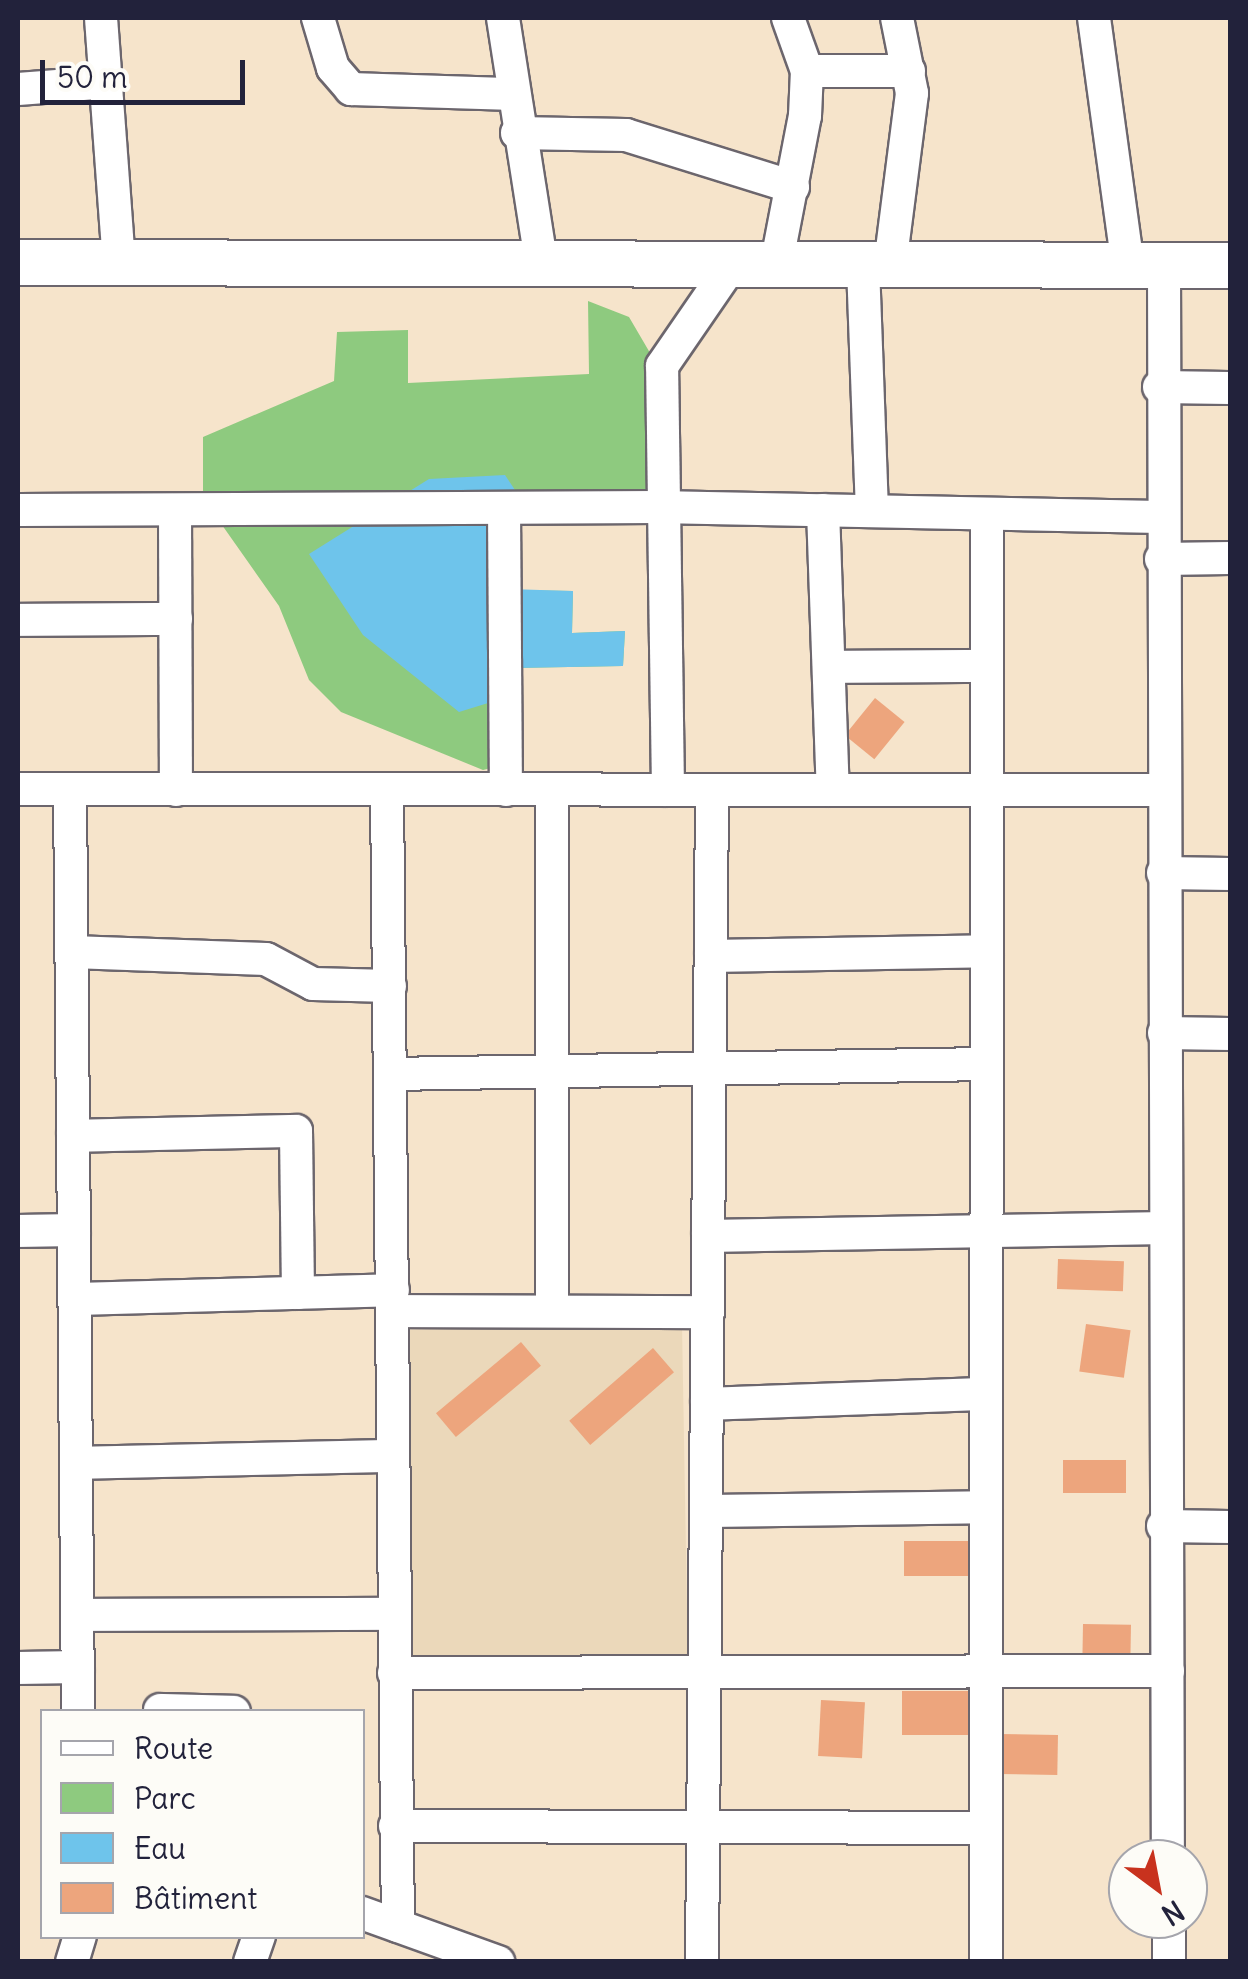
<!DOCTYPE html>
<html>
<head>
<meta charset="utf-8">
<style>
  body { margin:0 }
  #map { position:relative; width:1248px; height:1979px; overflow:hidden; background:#f6e4cb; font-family:Delius,sans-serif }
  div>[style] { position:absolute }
  .built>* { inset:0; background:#ebd8ba; transform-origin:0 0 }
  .green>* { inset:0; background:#8eca7f }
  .water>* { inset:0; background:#6ec4eb }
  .building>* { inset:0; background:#eda57d; transform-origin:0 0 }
  .roads { filter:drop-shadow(2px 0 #6c666d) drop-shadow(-2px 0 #6c666d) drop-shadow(0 2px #6c666d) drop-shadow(0 -2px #6c666d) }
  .street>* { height:32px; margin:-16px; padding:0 16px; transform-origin:16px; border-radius:16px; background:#fff }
  .secondary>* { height:45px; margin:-22.5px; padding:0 22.5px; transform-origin:22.5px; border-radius:22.5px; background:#fff }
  span { translate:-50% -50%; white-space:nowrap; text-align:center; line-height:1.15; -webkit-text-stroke:9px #fdfcf7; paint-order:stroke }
  .frame { position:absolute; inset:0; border:20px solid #22223b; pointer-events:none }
  .legend { position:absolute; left:40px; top:1709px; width:325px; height:230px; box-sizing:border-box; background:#fdfcf7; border:2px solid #a5a5ac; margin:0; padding:12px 18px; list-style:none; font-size:30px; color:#22223b }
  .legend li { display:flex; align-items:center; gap:20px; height:50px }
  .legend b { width:50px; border:2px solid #a5a5ac }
  .north { position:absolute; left:1108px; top:1839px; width:100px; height:100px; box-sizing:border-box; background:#fdfcf7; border:2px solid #a5a5ac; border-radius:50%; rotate:148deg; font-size:28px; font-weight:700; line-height:40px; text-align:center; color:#22223b }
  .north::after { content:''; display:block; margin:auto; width:35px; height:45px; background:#c8321e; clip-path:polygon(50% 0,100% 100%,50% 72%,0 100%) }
  .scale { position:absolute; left:40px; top:60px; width:205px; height:45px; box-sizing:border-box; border:5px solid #22223b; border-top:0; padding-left:12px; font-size:30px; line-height:35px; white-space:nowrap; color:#22223b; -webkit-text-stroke:8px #fdfcf7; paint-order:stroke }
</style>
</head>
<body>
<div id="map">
  <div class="built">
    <div style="left:682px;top:1325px;width:329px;height:282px;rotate:89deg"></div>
  </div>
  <div class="green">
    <div style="clip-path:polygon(588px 301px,629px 317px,653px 358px,646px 523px,508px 519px,506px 590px,573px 591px,572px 633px,625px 631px,623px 666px,515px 668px,511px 763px,483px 770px,341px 712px,309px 680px,279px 606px,203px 498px,203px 437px,334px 381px,337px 332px,408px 330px,408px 383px,589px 374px)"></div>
  </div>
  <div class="water">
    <div style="clip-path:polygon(505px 475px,515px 490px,505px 589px,573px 591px,572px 633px,625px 631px,623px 666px,515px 668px,514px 695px,459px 712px,363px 635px,309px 554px,429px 479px)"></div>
  </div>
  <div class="building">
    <div style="left:875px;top:698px;width:38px;height:48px;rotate:39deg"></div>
    <div style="left:1058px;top:1259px;width:66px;height:30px;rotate:2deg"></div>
    <div style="left:1086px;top:1324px;width:45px;height:48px;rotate:8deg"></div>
    <div style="left:521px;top:1342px;width:31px;height:111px;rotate:50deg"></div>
    <div style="left:653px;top:1348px;width:32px;height:111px;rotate:49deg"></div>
    <div style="left:1126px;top:1460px;width:33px;height:63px;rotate:90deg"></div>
    <div style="left:971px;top:1541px;width:35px;height:67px;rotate:90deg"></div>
    <div style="left:1083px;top:1624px;width:48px;height:40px;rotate:1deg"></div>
    <div style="left:902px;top:1691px;width:66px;height:44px"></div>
    <div style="left:821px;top:1700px;width:44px;height:56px;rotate:3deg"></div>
    <div style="left:998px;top:1734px;width:60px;height:40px;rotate:1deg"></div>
  </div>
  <div class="roads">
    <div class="street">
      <div style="left:101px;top:18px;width:249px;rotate:85.8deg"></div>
      <div style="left:318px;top:18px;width:52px;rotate:73.3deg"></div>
      <div style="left:333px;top:68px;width:28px;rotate:49deg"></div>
      <div style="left:351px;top:89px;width:163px;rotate:1.8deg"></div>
      <div style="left:503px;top:18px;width:251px;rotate:81.1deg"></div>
      <div style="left:1094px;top:18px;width:249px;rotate:82.2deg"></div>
      <div style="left:807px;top:71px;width:102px"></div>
      <div style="left:18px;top:89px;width:91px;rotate:-4.4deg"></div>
      <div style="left:517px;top:133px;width:109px;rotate:1.1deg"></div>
      <div style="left:626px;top:135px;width:175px;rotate:17.3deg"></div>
      <div style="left:890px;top:265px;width:173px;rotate:-82.7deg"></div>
      <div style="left:912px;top:93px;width:76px;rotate:-101.3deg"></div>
      <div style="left:1164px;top:265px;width:1594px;rotate:89.86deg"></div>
      <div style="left:776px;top:266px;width:153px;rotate:-79.1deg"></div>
      <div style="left:805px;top:116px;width:45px;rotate:-87.5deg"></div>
      <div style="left:807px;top:71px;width:56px;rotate:-109.7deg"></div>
      <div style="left:863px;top:266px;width:245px;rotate:87.9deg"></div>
      <div style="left:1159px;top:387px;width:71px;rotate:0.8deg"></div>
      <div style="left:18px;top:510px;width:639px;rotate:-0.27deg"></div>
      <div style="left:657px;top:507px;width:503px;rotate:1.14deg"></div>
      <div style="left:504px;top:510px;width:280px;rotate:89.6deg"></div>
      <div style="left:823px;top:510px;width:280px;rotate:88deg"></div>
      <div style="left:175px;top:512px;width:278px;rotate:89.8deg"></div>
      <div style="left:1161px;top:559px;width:69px;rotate:-0.8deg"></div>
      <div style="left:18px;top:620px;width:158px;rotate:-0.4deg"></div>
      <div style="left:829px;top:667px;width:158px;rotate:-0.4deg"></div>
      <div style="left:18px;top:789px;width:1144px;rotate:0.05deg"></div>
      <div style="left:70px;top:789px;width:923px;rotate:89.5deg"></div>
      <div style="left:387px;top:790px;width:1136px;rotate:89.45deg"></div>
      <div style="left:552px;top:790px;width:521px;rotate:90deg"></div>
      <div style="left:668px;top:790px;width:424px;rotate:-90.8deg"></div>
      <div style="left:662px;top:366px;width:124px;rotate:-55.5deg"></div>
      <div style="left:1163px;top:873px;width:67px;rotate:0.9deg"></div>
      <div style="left:72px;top:952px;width:194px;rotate:2.1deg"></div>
      <div style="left:266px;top:959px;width:53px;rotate:28deg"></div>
      <div style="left:313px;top:984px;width:77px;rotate:1.5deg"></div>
      <div style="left:711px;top:956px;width:276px;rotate:-1deg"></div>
      <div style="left:1164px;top:1033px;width:66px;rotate:0.9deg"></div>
      <div style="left:390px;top:1074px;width:596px;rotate:-0.96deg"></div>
      <div style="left:73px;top:1136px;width:223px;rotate:-1.3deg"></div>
      <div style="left:296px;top:1131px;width:162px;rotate:89.3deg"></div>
      <div style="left:18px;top:1231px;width:56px;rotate:-1deg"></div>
      <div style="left:708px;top:1236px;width:457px;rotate:-1deg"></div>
      <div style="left:75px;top:1299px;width:318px;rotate:-1.6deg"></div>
      <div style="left:394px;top:1311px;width:314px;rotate:0.2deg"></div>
      <div style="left:707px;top:1404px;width:279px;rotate:-2.1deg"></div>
      <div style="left:77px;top:1463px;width:315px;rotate:-1.3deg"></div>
      <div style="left:707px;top:1511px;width:279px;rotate:-0.8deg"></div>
      <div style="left:1163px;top:1526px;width:67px;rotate:0.9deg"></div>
      <div style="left:78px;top:1615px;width:316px;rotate:-0.2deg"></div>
      <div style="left:18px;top:1668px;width:60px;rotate:-1deg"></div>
      <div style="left:394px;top:1673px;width:774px;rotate:-0.15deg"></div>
      <div style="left:160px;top:1710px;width:74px;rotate:1.5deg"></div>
      <div style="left:395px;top:1826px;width:590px;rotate:0.19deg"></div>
      <div style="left:362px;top:1913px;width:145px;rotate:19.8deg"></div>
      <div style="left:1169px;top:1919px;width:43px;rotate:90deg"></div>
      <div style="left:72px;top:1962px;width:27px;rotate:-73deg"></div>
      <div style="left:250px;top:1962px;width:28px;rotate:-71deg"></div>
      <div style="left:702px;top:1962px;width:1172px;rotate:-89.51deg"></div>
      <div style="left:986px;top:1962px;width:1448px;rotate:-89.96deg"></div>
    </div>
    <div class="secondary">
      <div style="left:18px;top:262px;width:1212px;rotate:0.14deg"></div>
    </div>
  </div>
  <div class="frame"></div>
  <ul class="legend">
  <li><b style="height:12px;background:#fff"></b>Route</li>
  <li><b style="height:28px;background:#8eca7f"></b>Parc</li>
  <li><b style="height:28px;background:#6ec4eb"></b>Eau</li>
  <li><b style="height:28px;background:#eda57d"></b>Bâtiment</li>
  </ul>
  <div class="north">N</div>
  <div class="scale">50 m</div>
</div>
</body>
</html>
